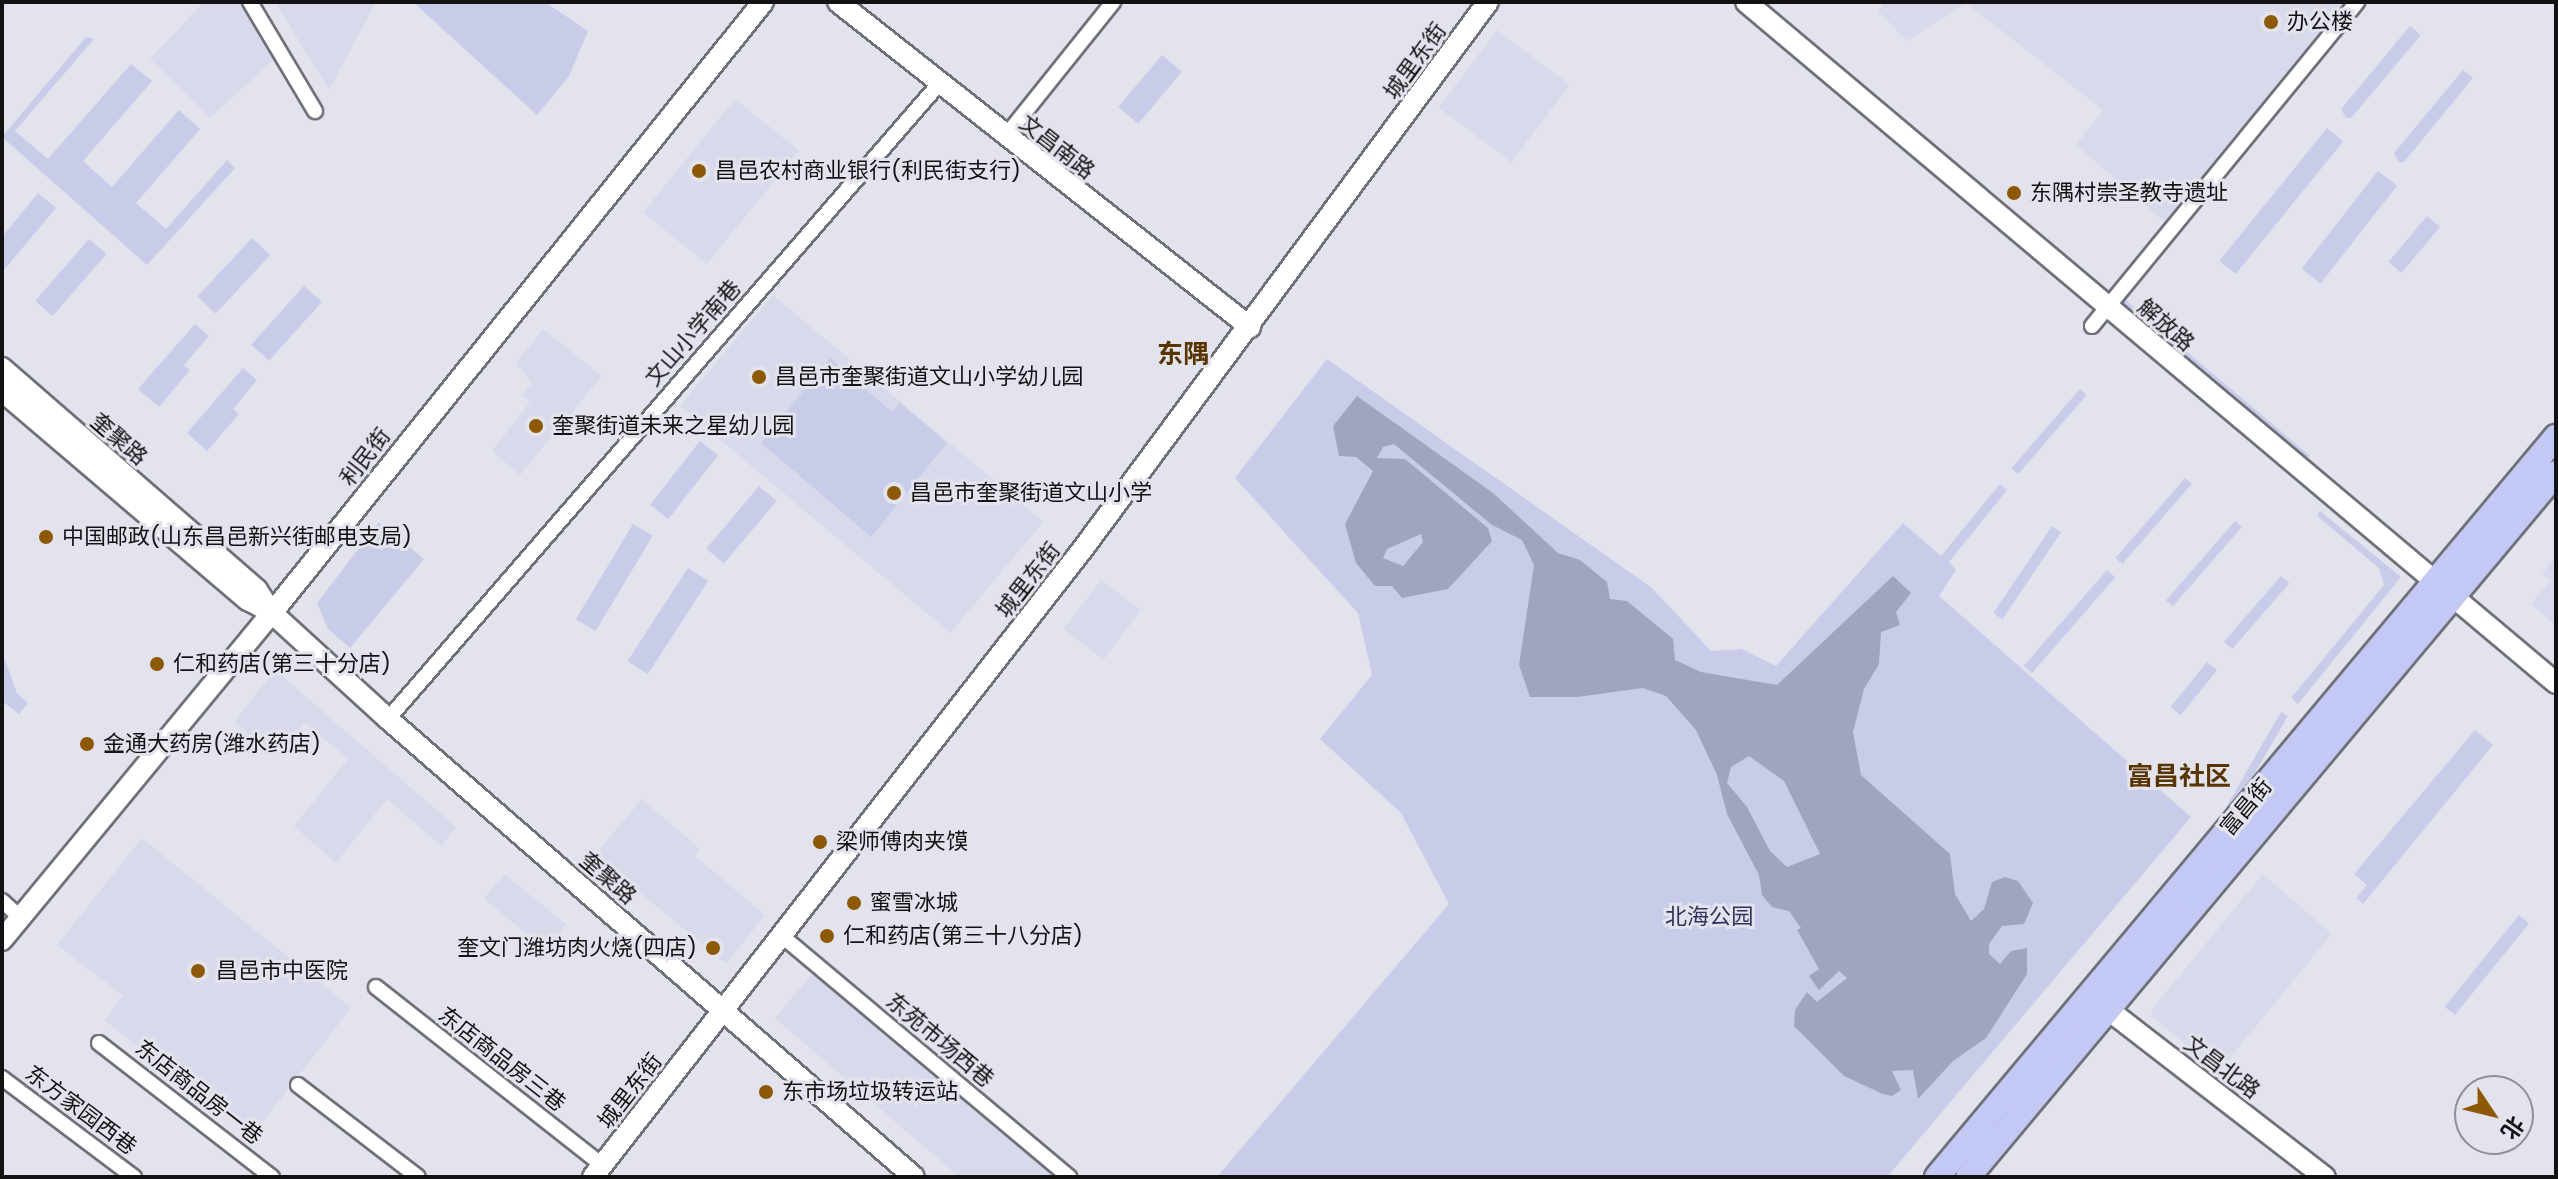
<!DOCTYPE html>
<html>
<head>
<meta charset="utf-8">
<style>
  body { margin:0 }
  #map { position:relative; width:2558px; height:1179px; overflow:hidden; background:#e2e3ec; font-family:Poppins,"Noto Sans SC",sans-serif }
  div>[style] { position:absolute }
  .built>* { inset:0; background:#d8daeb; transform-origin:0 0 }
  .green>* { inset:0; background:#c8cce9; transform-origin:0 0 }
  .water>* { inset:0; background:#a0a4c0 }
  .roads { filter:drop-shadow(2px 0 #6f7178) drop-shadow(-2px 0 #6f7178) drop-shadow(0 2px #6f7178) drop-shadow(0 -2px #6f7178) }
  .street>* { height:14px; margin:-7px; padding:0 7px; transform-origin:7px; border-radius:7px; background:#fff }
  .secondary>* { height:20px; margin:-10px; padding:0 10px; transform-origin:10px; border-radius:10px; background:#fff }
  .primary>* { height:24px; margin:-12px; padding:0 12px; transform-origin:12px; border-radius:12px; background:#c4c8f5 }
  .dots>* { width:22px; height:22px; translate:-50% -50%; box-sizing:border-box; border:4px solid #e2e3ec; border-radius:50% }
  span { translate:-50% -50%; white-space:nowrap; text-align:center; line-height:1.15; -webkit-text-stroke:6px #e2e3ec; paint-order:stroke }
  .poi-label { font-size:22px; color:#121215 }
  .left { translate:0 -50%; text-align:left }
  .right { translate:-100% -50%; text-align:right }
  .street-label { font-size:22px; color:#121215 }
  .park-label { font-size:22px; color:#31335c }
  .quarter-label { font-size:26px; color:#583500; font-weight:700 }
  .frame { position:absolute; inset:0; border:4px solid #121215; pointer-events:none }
  .north { position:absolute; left:2454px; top:1075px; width:80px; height:80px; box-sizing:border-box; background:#e2e3ec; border:2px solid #8f8f96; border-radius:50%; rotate:125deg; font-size:22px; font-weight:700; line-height:32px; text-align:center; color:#121215 }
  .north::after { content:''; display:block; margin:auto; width:28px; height:36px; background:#8d5907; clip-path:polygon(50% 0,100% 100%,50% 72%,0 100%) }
</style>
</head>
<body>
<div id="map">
  <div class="built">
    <div style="clip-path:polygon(204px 2px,242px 2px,274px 59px,210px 118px,150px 59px)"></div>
    <div style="clip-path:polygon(275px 2px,376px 2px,329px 90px)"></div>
    <div style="clip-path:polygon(1885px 2px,2349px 2px,2166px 223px,2076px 145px,2103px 110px,1966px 3px,1907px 41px,1878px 11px)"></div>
    <div style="left:1497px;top:30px;width:91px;height:97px;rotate:37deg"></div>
    <div style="left:735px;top:99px;width:82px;height:146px;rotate:39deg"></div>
    <div style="left:773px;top:295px;width:353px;height:145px;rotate:40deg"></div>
    <div style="clip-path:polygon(543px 329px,602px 376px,520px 475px,492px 451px,530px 402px,522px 395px,532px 383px,516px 363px)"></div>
    <div style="clip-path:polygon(2556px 556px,2556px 626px,2531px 604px,2551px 580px,2542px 574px)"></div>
    <div style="left:1101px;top:580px;width:50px;height:62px;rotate:37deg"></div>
    <div style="clip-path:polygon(275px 670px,456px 827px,441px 846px,387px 799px,336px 863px,294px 826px,348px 759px,304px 722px,277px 756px,234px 722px)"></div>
    <div style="clip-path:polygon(642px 799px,700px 849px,695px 856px,765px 915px,726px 964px,595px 855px)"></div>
    <div style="clip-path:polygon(142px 838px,351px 1008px,252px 1136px,104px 1020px,123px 996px,57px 945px)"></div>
    <div style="left:504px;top:874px;width:80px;height:32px;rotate:39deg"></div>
    <div style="clip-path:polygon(2263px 874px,2332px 934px,2219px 1071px,2151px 1016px,2152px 1009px)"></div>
    <div style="clip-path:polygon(815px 971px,1058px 1176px,959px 1177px,775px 1018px)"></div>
  </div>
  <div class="green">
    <div style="clip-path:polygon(413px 2px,545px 2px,588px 31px,569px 76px,537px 115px)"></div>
    <div style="clip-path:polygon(2410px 26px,2421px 35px,2351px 118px,2346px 118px,2341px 109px)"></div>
    <div style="clip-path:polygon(86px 37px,94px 39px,15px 131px,48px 159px,131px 64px,152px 81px,83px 161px,112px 187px,179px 110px,200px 129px,136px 203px,166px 229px,227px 160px,235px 168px,147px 265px,2px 137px)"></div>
    <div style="left:1162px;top:55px;width:26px;height:68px;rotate:40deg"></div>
    <div style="clip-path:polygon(2463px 70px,2473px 78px,2404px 162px,2399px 162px,2394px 153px)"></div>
    <div style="left:2327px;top:128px;width:21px;height:171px;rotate:39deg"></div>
    <div style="left:2378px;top:171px;width:24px;height:124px;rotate:38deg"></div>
    <div style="clip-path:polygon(38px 193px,56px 208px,4px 270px,2px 237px)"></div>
    <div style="left:2427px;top:216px;width:17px;height:60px;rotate:40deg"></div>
    <div style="left:252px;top:238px;width:25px;height:80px;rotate:43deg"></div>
    <div style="left:89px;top:239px;width:23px;height:82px;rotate:41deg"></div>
    <div style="left:304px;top:286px;width:24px;height:79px;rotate:42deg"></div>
    <div style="clip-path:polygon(2120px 295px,2310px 456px,2306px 458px,2118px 301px)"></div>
    <div style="clip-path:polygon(195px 324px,209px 336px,184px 365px,190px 370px,159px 407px,138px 389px)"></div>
    <div style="clip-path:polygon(830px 358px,892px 412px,900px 403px,947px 443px,871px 537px,761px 443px)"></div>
    <div style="clip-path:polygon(1327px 359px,1652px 588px,1711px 651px,1741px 649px,1776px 666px,1903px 523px,1941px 556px,2000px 484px,2007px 490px,1949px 562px,1956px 570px,1939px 596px,2191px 817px,1887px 1177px,1217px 1177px,1449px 904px,1401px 813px,1320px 739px,1372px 675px,1358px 613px,1235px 478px)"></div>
    <div style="clip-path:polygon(243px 368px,257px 380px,233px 409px,239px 414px,207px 451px,187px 433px)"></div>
    <div style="left:2080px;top:389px;width:9px;height:105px;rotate:41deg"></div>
    <div style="left:700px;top:441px;width:23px;height:81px;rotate:38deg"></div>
    <div style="left:2185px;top:478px;width:9px;height:106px;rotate:41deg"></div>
    <div style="left:759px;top:486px;width:23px;height:82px;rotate:40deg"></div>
    <div style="clip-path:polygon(2320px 511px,2401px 577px,2298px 704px,2291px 698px,2384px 585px,2379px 568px,2317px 516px)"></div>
    <div style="left:2235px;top:521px;width:9px;height:105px;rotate:41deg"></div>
    <div style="clip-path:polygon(379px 522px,424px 559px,350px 648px,328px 629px,317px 603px)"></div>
    <div style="left:633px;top:524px;width:23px;height:111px;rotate:31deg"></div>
    <div style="left:2052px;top:526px;width:11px;height:105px;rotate:34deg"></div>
    <div style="left:688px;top:568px;width:24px;height:111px;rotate:33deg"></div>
    <div style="left:2107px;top:570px;width:11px;height:127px;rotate:41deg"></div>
    <div style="left:2281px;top:576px;width:11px;height:87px;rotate:41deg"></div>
    <div style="clip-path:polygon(2px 652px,17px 693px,28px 703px,19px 714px,2px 701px)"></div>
    <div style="left:2207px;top:662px;width:13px;height:58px;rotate:39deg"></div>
    <div style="left:2281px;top:712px;width:8px;height:121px;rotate:30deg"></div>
    <div style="clip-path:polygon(2475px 730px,2493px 745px,2363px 904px,2356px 898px,2367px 885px,2354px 874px)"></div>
    <div style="left:2519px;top:915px;width:13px;height:118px;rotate:39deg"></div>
  </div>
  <div class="water">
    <div style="clip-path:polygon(evenodd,1357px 396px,1493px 493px,1558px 553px,1580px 560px,1607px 582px,1610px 599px,1627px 601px,1673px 639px,1675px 660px,1701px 672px,1777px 685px,1893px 576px,1911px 593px,1896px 612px,1900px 625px,1881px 632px,1879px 664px,1864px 689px,1853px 732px,1861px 775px,1950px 854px,1955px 894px,1971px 921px,1984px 909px,1992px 882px,2005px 877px,2018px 881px,2033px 903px,2024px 924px,2002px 926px,1989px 944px,1989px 954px,2000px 964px,2011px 951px,2027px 948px,2027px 974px,1986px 1038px,1953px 1061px,1918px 1099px,1913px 1070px,1892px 1071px,1901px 1090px,1892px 1096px,1883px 1094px,1844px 1076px,1794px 1026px,1795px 1010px,1807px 992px,1817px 1002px,1847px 978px,1839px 971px,1819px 990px,1809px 976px,1819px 969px,1797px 930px,1801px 928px,1789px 911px,1772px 907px,1762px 895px,1759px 875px,1727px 814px,1717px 775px,1696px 730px,1666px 696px,1643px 688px,1577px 697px,1530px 697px,1519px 665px,1534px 565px,1522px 540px,1492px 525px,1394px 444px,1383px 447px,1377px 458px,1405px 459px,1488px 528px,1492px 541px,1448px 589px,1402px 598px,1392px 586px,1375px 586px,1356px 563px,1345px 524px,1373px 471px,1356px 457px,1339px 456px,1333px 426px,1357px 396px,1421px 534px,1423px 542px,1403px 566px,1383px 558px,1387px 549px,1421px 534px,1357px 396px,1749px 756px,1784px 781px,1820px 854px,1787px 867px,1770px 851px,1747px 807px,1727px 783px,1731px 767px,1749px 756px)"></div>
  </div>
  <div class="roads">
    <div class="street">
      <div style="left:250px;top:2px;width:127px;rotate:59.2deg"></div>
      <div style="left:1005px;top:137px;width:173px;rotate:-51.3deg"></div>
      <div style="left:2092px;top:326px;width:419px;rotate:-50.7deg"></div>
      <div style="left:388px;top:719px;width:839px;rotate:-49.06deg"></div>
      <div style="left:2px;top:901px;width:25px;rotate:42deg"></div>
      <div style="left:782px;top:936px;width:375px;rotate:40deg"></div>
      <div style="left:376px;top:987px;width:288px;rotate:38.2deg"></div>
      <div style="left:99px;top:1043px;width:219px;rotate:37.8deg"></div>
      <div style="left:2px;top:1078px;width:165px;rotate:36.9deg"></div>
      <div style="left:298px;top:1085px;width:151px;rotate:37.5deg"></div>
    </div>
    <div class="secondary">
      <div style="left:838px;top:2px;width:525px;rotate:38.27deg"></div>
      <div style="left:1746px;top:2px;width:1058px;rotate:40.06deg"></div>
      <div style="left:2px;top:368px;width:338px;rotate:41deg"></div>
      <div style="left:257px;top:590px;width:27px;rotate:57deg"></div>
      <div style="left:272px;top:613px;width:157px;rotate:42.4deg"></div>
      <div style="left:388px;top:719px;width:697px;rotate:41.05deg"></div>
      <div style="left:2px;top:391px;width:323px;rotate:40.4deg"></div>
      <div style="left:248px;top:600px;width:27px;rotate:28deg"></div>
      <div style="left:2px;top:940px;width:424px;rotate:-50.5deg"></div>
      <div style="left:272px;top:613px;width:784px;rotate:-51.21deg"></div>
      <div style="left:2097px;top:1001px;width:288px;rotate:37.7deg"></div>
      <div style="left:593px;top:1177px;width:795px;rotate:-52.05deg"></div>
      <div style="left:1082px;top:550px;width:682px;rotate:-53.47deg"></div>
    </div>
    <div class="primary">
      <div style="left:1937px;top:1177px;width:965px;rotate:-50.09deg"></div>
      <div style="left:1968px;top:1177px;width:917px;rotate:-50.13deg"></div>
    </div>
  </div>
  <div class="dots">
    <div style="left:2271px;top:22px;background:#8d5907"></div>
    <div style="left:699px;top:171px;background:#8d5907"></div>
    <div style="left:2014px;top:193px;background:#8d5907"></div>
    <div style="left:759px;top:377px;background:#8d5907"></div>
    <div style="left:536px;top:426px;background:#8d5907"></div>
    <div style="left:894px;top:493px;background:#8d5907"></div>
    <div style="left:46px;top:537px;background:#8d5907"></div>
    <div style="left:157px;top:664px;background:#8d5907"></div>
    <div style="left:87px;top:744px;background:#8d5907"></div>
    <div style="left:820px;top:842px;background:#8d5907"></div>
    <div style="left:854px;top:903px;background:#8d5907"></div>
    <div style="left:827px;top:936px;background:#8d5907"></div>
    <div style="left:713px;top:948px;background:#8d5907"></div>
    <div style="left:198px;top:971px;background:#8d5907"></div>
    <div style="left:766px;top:1092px;background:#8d5907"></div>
  </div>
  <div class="poi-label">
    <span class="left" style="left:2287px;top:22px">办公楼</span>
    <span class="left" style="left:715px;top:171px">昌邑农村商业银行(利民街支行)</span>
    <span class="left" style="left:2030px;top:193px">东隅村崇圣教寺遗址</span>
    <span class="left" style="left:775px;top:377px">昌邑市奎聚街道文山小学幼儿园</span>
    <span class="left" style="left:552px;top:426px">奎聚街道未来之星幼儿园</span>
    <span class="left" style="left:910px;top:493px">昌邑市奎聚街道文山小学</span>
    <span class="left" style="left:62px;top:537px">中国邮政(山东昌邑新兴街邮电支局)</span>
    <span class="left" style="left:173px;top:664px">仁和药店(第三十分店)</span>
    <span class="left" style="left:103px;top:744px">金通大药房(潍水药店)</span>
    <span class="left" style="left:836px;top:842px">梁师傅肉夹馍</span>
    <span class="left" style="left:870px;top:903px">蜜雪冰城</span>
    <span class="left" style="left:843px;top:936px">仁和药店(第三十八分店)</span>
    <span class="right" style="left:697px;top:948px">奎文门潍坊肉火烧(四店)</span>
    <span class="left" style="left:216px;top:971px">昌邑市中医院</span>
    <span class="left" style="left:782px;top:1092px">东市场垃圾转运站</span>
  </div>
  <div class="street-label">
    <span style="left:1415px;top:61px;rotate:-54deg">城里东街</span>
    <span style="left:1057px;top:147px;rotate:38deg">文昌南路</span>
    <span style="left:2166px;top:325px;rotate:41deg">解放路</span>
    <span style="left:693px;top:333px;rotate:-49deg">文山小学南巷</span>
    <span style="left:119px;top:439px;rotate:41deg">奎聚路</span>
    <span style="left:365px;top:457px;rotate:-52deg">利民街</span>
    <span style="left:1028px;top:580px;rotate:-52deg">城里东街</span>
    <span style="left:2246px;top:807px;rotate:-50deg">富昌街</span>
    <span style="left:608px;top:878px;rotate:41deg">奎聚路</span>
    <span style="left:940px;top:1040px;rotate:40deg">东苑市场西巷</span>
    <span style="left:502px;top:1059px;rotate:38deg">东店商品房三巷</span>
    <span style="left:2222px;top:1067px;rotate:37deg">文昌北路</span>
    <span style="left:630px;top:1091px;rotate:-52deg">城里东街</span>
    <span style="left:199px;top:1092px;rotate:38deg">东店商品房一巷</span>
    <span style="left:81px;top:1110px;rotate:37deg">东方家园西巷</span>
  </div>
  <div class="park-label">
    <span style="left:1709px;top:917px">北海公园</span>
  </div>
  <div class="quarter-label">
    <span style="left:1183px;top:355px">东隅</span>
    <span style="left:2179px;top:777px">富昌社区</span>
  </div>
  <div class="frame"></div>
  <div class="north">北</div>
</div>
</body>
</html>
